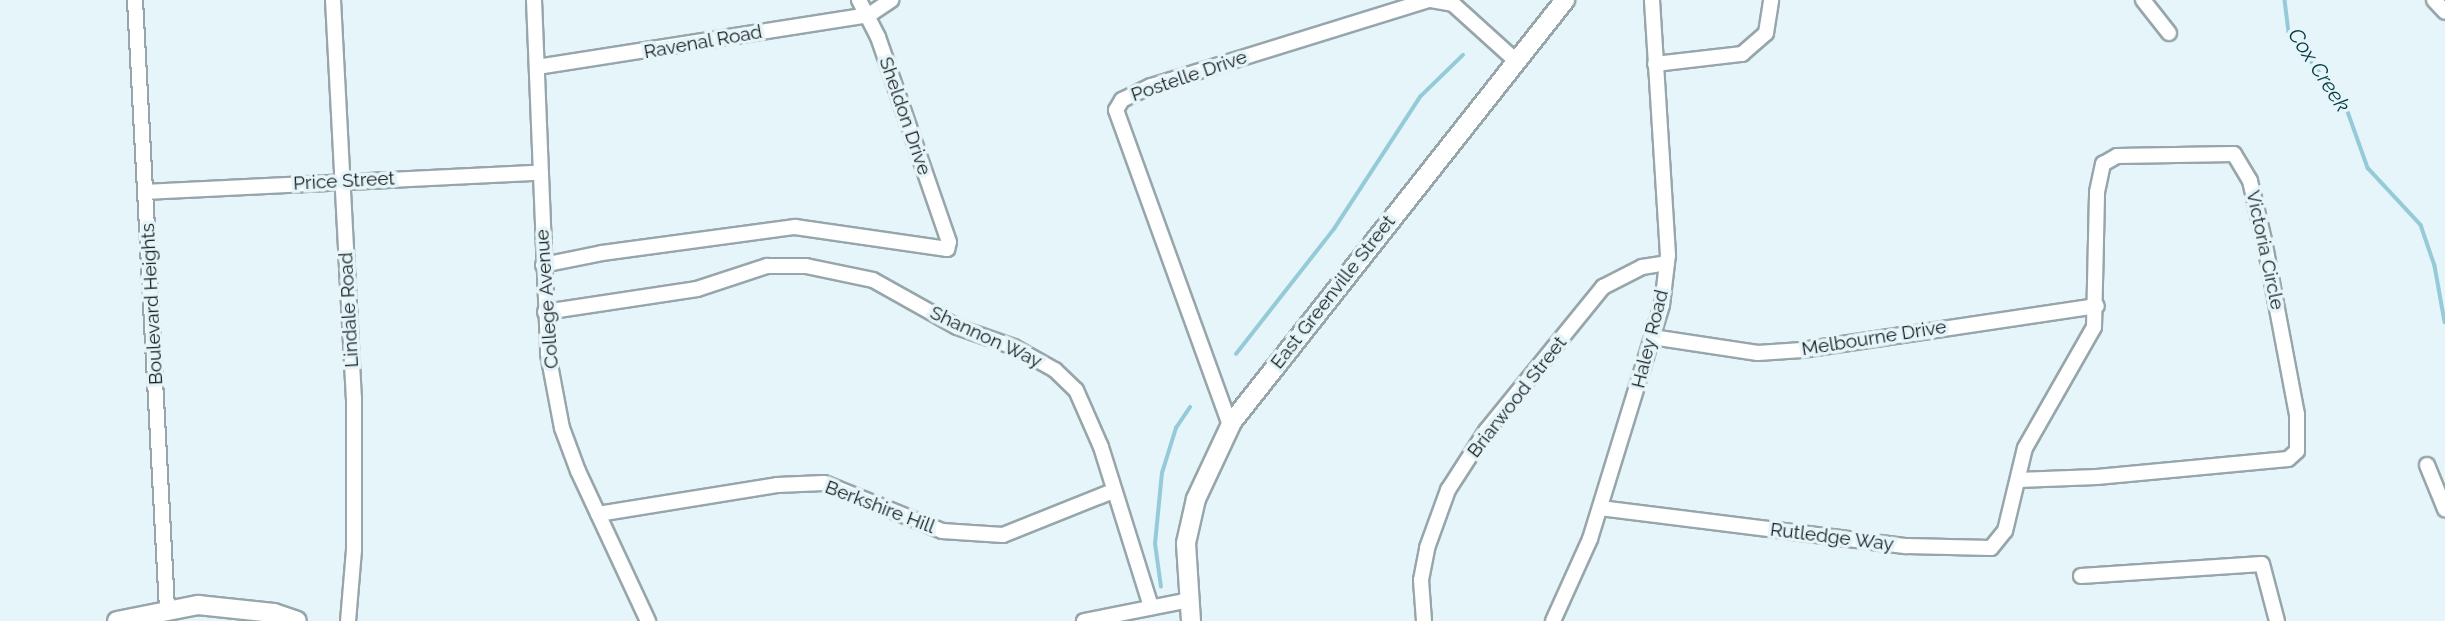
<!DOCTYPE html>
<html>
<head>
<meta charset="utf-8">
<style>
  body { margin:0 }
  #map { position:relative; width:2445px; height:621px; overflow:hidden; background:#e5f5fa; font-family:Raleway,sans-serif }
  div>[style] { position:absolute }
  .stream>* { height:3.5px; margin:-1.75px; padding:0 1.75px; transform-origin:1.75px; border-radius:1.75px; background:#95cbd8 }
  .roads { filter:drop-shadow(2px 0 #97a6aa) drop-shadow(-2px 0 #97a6aa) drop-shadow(0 2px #97a6aa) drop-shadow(0 -2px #97a6aa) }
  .minor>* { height:14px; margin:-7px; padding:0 7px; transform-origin:7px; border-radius:7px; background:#fff }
  .major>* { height:18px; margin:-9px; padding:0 9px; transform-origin:9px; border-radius:9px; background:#fff }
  span { translate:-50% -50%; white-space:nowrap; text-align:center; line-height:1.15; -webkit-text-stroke:7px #e5f5fa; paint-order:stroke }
  .street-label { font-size:19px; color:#171d1e }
  .water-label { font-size:21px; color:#033842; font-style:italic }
</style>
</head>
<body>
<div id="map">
  <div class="stream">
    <div style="left:2285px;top:0;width:32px;rotate:83deg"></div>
    <div style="left:2289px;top:32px;width:96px;rotate:53deg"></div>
    <div style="left:2347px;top:109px;width:63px;rotate:70.4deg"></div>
    <div style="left:2368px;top:168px;width:78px;rotate:47.1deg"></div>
    <div style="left:2421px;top:225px;width:43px;rotate:71.1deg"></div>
    <div style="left:2435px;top:266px;width:57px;rotate:79.9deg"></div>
    <div style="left:1236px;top:354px;width:159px;rotate:-51.9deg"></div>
    <div style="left:1334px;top:229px;width:158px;rotate:-56.9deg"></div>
    <div style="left:1420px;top:97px;width:60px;rotate:-44.3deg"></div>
    <div style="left:1161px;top:587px;width:43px;rotate:-97.9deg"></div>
    <div style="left:1155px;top:544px;width:71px;rotate:-84.4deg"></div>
    <div style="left:1162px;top:473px;width:47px;rotate:-72.7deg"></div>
    <div style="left:1176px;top:428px;width:25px;rotate:-56deg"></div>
  </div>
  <div class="roads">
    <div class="minor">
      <div style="left:135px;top:0;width:609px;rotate:86.99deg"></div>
      <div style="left:333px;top:0;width:399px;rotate:87deg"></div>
      <div style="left:354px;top:398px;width:152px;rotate:90deg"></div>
      <div style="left:354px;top:550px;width:71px;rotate:94.8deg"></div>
      <div style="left:534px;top:0;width:354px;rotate:87.7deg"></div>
      <div style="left:548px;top:354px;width:75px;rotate:79.3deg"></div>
      <div style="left:562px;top:428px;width:46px;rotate:69.6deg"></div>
      <div style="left:578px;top:471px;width:166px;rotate:65deg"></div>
      <div style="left:1431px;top:0;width:22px;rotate:10deg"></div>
      <div style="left:1453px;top:4px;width:85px;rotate:42.1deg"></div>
      <div style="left:2143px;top:0;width:42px;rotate:51.8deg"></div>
      <div style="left:2434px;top:0;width:16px;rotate:47deg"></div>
      <div style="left:1655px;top:64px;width:88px;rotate:-6.6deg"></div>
      <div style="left:1742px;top:54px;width:32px;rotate:-41deg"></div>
      <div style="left:1766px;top:33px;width:33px;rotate:-81deg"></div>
      <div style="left:537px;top:67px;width:336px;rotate:-8.9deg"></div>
      <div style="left:869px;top:15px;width:27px;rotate:-34deg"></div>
      <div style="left:146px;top:192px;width:395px;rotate:-2.8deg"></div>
      <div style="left:543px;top:265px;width:60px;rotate:-11.5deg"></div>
      <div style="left:602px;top:253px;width:195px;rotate:-7.7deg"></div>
      <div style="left:795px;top:227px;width:154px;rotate:8.2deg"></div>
      <div style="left:947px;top:249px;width:7px;rotate:-74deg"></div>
      <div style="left:949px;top:242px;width:217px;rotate:-109.1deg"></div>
      <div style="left:878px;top:37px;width:42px;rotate:-117.2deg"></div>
      <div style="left:545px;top:312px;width:154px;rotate:-8.6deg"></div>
      <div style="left:697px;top:289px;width:74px;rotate:-18.2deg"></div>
      <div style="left:767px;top:266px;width:39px"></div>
      <div style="left:806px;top:266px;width:68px;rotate:11.8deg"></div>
      <div style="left:873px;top:280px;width:96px;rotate:29.2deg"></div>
      <div style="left:957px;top:327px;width:60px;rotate:19.3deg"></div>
      <div style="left:1014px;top:347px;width:47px;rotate:29.3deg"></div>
      <div style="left:1055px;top:370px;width:29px;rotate:44deg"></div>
      <div style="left:1076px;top:390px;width:62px;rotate:66.3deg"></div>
      <div style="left:1101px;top:447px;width:168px;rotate:72.6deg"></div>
      <div style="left:1652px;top:337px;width:107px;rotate:8.6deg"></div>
      <div style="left:1758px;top:353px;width:44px;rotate:-3.9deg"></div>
      <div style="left:1802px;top:350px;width:298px;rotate:-8.5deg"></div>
      <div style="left:1230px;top:425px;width:335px;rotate:-109.9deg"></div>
      <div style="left:1116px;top:110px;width:12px;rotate:-59deg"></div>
      <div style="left:1122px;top:100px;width:32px;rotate:-26deg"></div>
      <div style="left:1151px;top:86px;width:291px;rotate:-17.2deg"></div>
      <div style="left:2427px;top:465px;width:48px;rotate:67.8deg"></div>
      <div style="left:1600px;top:508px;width:309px;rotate:7.1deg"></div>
      <div style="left:1907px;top:546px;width:84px;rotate:1.4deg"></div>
      <div style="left:1991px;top:548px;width:22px;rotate:-51deg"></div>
      <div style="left:2005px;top:531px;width:85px;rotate:-76.5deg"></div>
      <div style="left:2025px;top:448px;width:139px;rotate:-60.3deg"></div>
      <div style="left:2094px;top:327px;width:135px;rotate:-88.7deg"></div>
      <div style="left:2097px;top:192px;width:29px;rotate:-78deg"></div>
      <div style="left:2103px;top:164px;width:16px;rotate:-30deg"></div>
      <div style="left:2117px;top:156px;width:117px;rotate:-1deg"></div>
      <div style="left:2234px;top:154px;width:31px;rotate:59deg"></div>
      <div style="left:2250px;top:181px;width:61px;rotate:76.7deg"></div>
      <div style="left:2264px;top:240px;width:177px;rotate:79.3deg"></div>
      <div style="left:2297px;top:414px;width:37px;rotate:90deg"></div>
      <div style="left:2297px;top:451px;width:12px;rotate:138deg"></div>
      <div style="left:2288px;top:459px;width:192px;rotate:174.6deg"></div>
      <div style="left:2097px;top:477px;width:79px;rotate:177.8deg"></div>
      <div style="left:598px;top:514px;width:181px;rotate:-9.2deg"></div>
      <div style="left:777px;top:485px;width:47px;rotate:-2.4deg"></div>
      <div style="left:824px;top:483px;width:127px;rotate:22.1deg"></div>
      <div style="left:942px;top:531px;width:61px;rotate:3.8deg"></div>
      <div style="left:1003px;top:535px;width:118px;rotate:-21.8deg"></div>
      <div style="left:2081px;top:576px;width:181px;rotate:-3.8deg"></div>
      <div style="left:2262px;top:564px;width:59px;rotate:75.3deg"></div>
      <div style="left:1084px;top:621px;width:107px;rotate:-11.3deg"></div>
      <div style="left:1424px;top:621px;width:41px;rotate:-94.2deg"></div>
      <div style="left:1421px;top:580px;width:33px;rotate:-79deg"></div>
      <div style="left:1427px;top:548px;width:62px;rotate:-70.1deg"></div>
      <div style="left:1448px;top:490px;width:70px;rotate:-57.2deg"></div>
      <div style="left:1486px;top:431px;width:186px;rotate:-50.9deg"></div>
      <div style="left:1603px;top:287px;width:44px;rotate:-27.1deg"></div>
      <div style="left:1642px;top:267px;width:25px;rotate:-9deg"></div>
      <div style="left:1553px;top:621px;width:90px;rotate:-65.7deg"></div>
      <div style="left:1590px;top:539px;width:245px;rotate:-72.9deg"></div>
      <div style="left:1662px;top:305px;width:50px;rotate:-83.2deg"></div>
      <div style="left:1668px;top:255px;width:256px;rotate:-93.6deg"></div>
    </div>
    <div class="major">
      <div style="left:117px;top:621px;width:83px;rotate:-11.2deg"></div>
      <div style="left:198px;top:605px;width:76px;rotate:6deg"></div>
      <div style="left:274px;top:613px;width:24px;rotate:19deg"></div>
      <div style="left:1191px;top:621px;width:78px;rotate:-93.7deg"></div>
      <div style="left:1186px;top:543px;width:45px;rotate:-77.2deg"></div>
      <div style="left:1196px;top:499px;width:85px;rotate:-64.9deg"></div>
      <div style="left:1232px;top:422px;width:538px;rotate:-51.72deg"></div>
    </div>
  </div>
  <div class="street-label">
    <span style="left:703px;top:42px;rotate:-10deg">Ravenal Road</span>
    <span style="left:1189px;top:76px;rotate:-19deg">Postelle Drive</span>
    <span style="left:905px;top:116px;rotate:71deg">Sheldon Drive</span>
    <span style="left:344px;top:181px;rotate:-3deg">Price Street</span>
    <span style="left:2265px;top:250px;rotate:78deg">Victoria Circle</span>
    <span style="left:1333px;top:292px;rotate:-52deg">East Greenville Street</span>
    <span style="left:547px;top:299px;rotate:-94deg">College Avenue</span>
    <span style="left:152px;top:304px;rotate:-93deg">Boulevard Heights</span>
    <span style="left:349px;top:310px;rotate:-93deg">Lindale Road</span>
    <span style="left:986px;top:337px;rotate:25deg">Shannon Way</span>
    <span style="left:1874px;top:338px;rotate:-9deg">Melbourne Drive</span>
    <span style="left:1650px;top:339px;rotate:-76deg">Haley Road</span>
    <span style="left:1517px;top:397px;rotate:-52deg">Briarwood Street</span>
    <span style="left:880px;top:507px;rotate:21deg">Berkshire Hill</span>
    <span style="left:1832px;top:537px;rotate:7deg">Rutledge Way</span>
  </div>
  <div class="water-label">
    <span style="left:2319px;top:70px;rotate:57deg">Cox Creek</span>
  </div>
</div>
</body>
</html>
